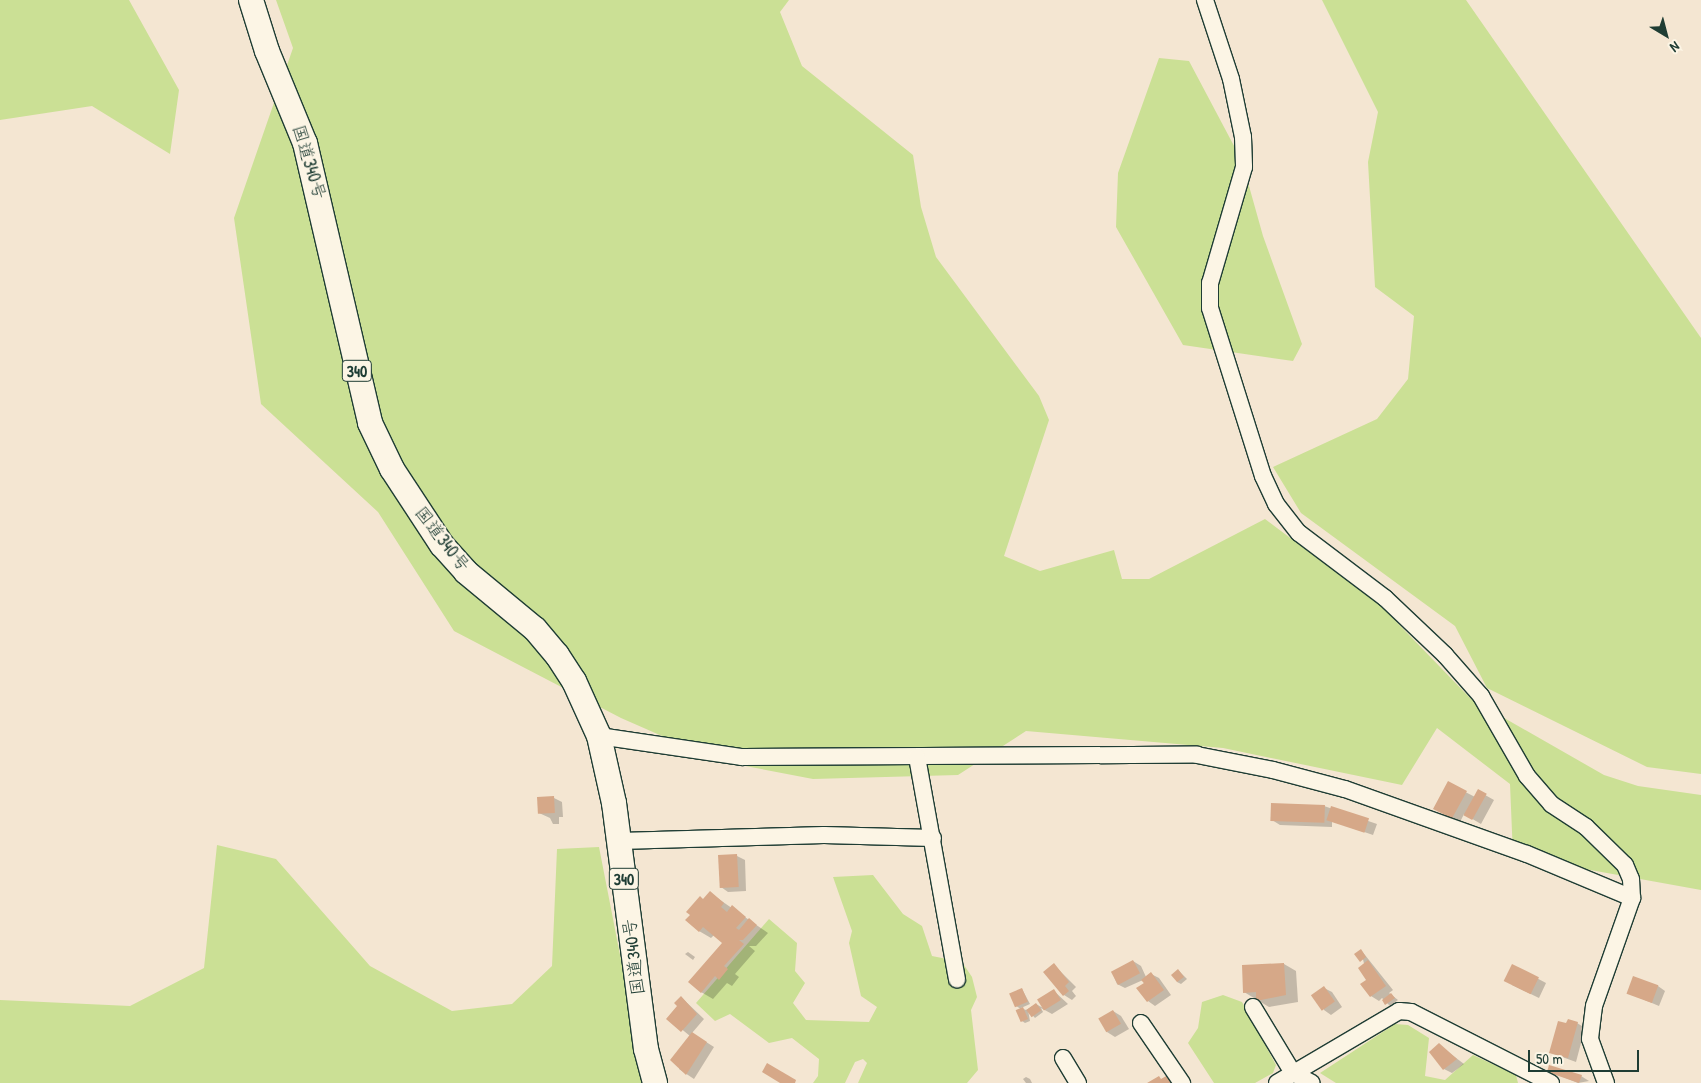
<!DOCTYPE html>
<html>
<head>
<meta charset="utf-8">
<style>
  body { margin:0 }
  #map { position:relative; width:1701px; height:1083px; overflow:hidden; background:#f4e6d2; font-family:"Patrick Hand","Klee One",sans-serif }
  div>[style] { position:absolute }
  .green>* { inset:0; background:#cbe095 }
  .shadow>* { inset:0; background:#0003 }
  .building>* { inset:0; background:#d6a888; transform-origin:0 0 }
  .roads { filter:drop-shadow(1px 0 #1f3d34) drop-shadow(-1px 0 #1f3d34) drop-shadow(0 1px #1f3d34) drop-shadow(0 -1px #1f3d34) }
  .minor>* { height:16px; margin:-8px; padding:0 8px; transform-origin:8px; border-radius:8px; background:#fcf5e5 }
  .highway>* { height:24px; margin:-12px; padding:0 12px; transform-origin:12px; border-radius:12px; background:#fcf5e5 }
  span { translate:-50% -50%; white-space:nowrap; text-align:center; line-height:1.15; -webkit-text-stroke:4px #fcf5e5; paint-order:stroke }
  .shield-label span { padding:1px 4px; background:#fcf5e5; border:1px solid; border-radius:4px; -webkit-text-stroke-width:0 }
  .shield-label { font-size:16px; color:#1f3d34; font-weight:700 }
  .street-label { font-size:18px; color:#1f3d34 }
  .north { position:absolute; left:1641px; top:10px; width:50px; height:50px; -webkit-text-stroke:4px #fcf5e5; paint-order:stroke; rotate:143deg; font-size:14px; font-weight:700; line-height:20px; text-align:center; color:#1f3d34 }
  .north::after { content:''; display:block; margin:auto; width:18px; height:22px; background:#1f3d34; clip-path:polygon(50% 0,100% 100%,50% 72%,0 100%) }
  .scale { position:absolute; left:1528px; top:1050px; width:111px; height:22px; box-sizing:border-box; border:2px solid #1f3d34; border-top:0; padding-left:6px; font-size:15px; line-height:18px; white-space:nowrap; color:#1f3d34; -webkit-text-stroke:4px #fcf5e5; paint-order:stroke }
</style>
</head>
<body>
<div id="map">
  <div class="green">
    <div style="clip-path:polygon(0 0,129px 0,179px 90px,170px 154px,92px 106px,0 120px)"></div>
    <div style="clip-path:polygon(276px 0,789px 0,780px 12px,802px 66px,913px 155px,921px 207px,936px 257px,1039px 396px,1049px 420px,1004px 556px,1040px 571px,1114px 550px,1122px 579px,1149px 579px,1265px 519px,1382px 607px,1471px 699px,1604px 775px,1638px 786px,1701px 795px,1701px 890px,1513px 856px,1510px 784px,1437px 728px,1402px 785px,1223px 748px,1026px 731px,958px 775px,813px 779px,719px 761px,621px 718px,454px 631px,378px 512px,261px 404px,234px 218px,293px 48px)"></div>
    <div style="clip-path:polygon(1322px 0,1466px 0,1701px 338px,1701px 774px,1647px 767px,1487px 688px,1455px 626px,1301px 513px,1273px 467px,1377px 419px,1408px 379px,1414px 316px,1375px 287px,1368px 162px,1378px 112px)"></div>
    <div style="clip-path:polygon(1159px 58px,1189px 61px,1242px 161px,1263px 236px,1302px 344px,1293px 361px,1183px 345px,1116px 227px,1118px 173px)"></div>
    <div style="clip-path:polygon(217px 845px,276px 859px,370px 966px,452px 1011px,512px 1004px,552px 966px,557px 849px,599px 847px,645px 1083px,0 1083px,0 1000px,130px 1006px,204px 968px)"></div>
    <div style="clip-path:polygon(873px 875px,903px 914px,922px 926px,932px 956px,962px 962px,972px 977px,977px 997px,971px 1010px,978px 1070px,967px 1083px,858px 1083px,867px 1063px,863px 1059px,855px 1062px,845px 1083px,813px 1083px,818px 1076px,819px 1059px,792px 1038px,769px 1043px,730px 1014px,715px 1021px,696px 1003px,769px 919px,797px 943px,795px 971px,805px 983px,793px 1003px,806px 1020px,869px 1022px,877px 1007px,861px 996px,849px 943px,852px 931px,833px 877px)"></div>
    <div style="clip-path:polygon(1223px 995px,1242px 1002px,1276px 1065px,1273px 1073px,1255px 1083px,1214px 1083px,1188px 1043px,1198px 1028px,1202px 1002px)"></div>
    <div style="clip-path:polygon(1395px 1024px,1408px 1025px,1429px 1038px,1425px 1076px,1445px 1080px,1473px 1055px,1516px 1075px,1518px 1083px,1336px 1083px,1320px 1073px)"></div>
  </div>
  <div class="shadow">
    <div style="clip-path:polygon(1448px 783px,1475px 797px,1478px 791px,1494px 800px,1481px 824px,1464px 814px,1458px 826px,1445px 818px)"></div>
    <div style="clip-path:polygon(538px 798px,554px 798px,562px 802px,563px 817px,559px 817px,559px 824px,553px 824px,550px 818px,539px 813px)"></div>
    <div style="clip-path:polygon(1324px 806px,1377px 824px,1373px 835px,1332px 821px,1332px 827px,1280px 825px,1272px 820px)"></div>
    <div style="clip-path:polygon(719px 856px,737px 856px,745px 860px,746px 891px,728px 892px,721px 887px)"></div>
    <div style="clip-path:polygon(710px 893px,768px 933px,756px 946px,749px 946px,755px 951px,735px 974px,739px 977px,732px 986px,727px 983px,713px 999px,701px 992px,724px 943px,714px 935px,711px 938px,699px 931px,704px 900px)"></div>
    <div style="clip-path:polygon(1361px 950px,1393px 990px,1389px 993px,1398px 1000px,1390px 1006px,1382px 998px,1379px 1001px,1371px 996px)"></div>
    <div style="clip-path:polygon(688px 952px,695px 957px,693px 960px,685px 954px)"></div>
    <div style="clip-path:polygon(1133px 961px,1141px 966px,1146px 977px,1151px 974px,1159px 978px,1171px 995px,1155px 1006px,1148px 1001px,1143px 980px,1125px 988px,1117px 984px,1112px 972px)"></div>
    <div style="clip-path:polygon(1284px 964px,1296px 971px,1298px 1002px,1269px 1007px,1244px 992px)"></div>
    <div style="clip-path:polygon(1054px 965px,1076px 987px,1072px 991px,1076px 996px,1072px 1000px,1064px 995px,1045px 972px)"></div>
    <div style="clip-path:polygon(1512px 965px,1546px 983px,1539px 998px,1512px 985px)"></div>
    <div style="clip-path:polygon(1178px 970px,1187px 979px,1181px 984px,1177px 982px)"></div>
    <div style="clip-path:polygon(1658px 986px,1665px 991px,1659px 1006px,1628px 993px)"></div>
    <div style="clip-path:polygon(1324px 988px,1332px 992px,1342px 1007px,1331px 1015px,1324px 1010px)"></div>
    <div style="clip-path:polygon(1022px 989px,1030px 1004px,1021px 1008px,1026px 1010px,1036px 1004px,1043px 1008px,1054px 991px,1068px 1004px,1052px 1014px,1041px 1008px,1043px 1012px,1035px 1018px,1028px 1010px,1030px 1021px,1025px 1023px,1022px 1021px,1021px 1009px,1016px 1006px)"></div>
    <div style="clip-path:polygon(681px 997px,704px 1019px,692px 1033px,714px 1047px,694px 1079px,679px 1069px,690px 1036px,668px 1018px,679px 1006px)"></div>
    <div style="clip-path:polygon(1113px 1011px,1121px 1016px,1129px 1029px,1115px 1037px,1107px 1032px)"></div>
    <div style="clip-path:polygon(1577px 1023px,1585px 1028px,1576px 1062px,1551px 1053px,1567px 1025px)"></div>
    <div style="clip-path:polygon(1439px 1045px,1464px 1064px,1452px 1073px,1444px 1069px)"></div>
    <div style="clip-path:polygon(1548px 1071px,1581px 1076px,1589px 1081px,1578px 1083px)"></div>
    <div style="clip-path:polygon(1026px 1077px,1030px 1079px,1032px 1083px,1026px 1083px,1023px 1079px)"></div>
  </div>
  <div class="building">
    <div style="clip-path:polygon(1448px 781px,1467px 791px,1450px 822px,1444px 819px,1445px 815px,1433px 809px)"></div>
    <div style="left:1478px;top:789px;width:10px;height:30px;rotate:29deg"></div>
    <div style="left:554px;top:796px;width:17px;height:17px;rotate:87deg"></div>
    <div style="left:1271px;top:803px;width:54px;height:18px;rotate:2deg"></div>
    <div style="left:1331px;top:806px;width:40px;height:15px;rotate:18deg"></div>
    <div style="left:737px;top:854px;width:33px;height:19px;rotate:87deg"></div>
    <div style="clip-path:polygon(710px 891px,724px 903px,721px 907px,727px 912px,732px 905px,746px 917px,736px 928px,739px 930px,749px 918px,757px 925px,743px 940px,739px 940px,744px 944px,724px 966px,728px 969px,719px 980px,715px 976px,701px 993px,688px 982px,722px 943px,703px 927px,699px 932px,685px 920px,690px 915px,686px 912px,700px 896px,703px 899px)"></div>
    <div style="clip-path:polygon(1361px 949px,1366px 957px,1360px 962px,1354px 954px)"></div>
    <div style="left:1133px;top:960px;width:15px;height:25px;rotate:62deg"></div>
    <div style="clip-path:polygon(1368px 960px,1386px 986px,1370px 997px,1360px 984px,1366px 980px,1358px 968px)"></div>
    <div style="clip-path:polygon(1054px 963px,1069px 982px,1065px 986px,1069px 991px,1063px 996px,1043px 972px)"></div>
    <div style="clip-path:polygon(1284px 963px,1286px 995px,1256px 1001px,1256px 992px,1243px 993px,1242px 965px)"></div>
    <div style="left:1512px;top:964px;width:30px;height:19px;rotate:26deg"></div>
    <div style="clip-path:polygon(1178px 969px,1184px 977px,1177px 982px,1171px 975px)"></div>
    <div style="clip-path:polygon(1151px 972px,1164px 990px,1147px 1002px,1136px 988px,1144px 983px,1141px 980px)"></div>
    <div style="left:1633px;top:976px;width:27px;height:19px;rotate:20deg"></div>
    <div style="left:1324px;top:986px;width:19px;height:16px;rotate:55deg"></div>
    <div style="left:1022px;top:988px;width:15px;height:14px;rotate:67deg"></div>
    <div style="left:1054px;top:989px;width:13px;height:20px;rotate:58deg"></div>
    <div style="clip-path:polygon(1391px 993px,1395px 998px,1385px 1005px,1382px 1000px)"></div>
    <div style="clip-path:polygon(681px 996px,697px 1014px,681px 1032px,666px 1019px,677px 1006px,674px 1003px)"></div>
    <div style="left:1036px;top:1003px;width:9px;height:12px;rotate:54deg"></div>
    <div style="left:1023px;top:1007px;width:13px;height:8px;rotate:67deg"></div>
    <div style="left:1113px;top:1010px;width:16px;height:17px;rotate:60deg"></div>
    <div style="clip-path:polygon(1568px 1019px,1578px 1022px,1568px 1058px,1549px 1053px,1558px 1021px,1566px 1023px)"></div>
    <div style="clip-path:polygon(692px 1032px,707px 1042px,686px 1075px,670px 1060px)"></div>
    <div style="clip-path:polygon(1439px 1043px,1457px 1059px,1443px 1070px,1429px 1052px)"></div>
    <div style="clip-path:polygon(767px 1063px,796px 1080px,795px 1083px,780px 1083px,762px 1072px)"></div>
    <div style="clip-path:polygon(1549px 1065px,1582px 1075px,1579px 1083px,1547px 1072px)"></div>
    <div style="clip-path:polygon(1168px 1075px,1172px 1083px,1147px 1083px,1159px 1076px,1161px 1079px)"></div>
  </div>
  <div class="roads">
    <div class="minor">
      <div style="left:1205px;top:0;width:83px;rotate:71.8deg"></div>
      <div style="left:1231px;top:79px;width:59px;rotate:78.3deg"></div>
      <div style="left:1243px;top:137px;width:30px;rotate:88deg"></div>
      <div style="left:1244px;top:167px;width:121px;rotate:106.3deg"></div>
      <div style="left:1210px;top:283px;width:25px;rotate:90deg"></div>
      <div style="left:1210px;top:308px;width:176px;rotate:72.5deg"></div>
      <div style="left:1263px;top:476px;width:31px;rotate:65deg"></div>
      <div style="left:1276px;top:504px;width:37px;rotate:52deg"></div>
      <div style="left:1299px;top:533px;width:108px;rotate:37.1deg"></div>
      <div style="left:1385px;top:598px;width:83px;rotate:43.5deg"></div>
      <div style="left:1445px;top:655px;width:55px;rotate:48.7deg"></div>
      <div style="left:1481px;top:696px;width:92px;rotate:60.1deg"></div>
      <div style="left:1527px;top:776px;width:37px;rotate:49deg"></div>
      <div style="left:1551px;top:804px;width:42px;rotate:33.3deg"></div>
      <div style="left:1586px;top:827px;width:54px;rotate:44.3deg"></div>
      <div style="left:1625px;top:865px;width:15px;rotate:67deg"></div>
      <div style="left:1631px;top:879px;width:19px;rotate:87deg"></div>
      <div style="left:1632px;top:898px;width:114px;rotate:109.4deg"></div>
      <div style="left:1594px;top:1006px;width:33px;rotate:97deg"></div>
      <div style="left:1590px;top:1039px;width:47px;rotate:70deg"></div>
      <div style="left:599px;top:736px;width:145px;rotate:8.4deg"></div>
      <div style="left:742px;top:757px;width:455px;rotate:-0.3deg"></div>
      <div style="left:1197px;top:755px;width:77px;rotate:11.2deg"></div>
      <div style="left:1273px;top:770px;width:74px;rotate:14.8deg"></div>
      <div style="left:1345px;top:789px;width:193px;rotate:19.7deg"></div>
      <div style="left:1527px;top:854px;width:114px;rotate:22.7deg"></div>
      <div style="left:917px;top:757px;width:226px;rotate:79.8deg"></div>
      <div style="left:620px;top:841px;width:204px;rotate:-1.7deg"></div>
      <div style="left:824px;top:835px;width:109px;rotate:1.6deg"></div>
      <div style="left:1253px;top:1007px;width:77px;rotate:58.8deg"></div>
      <div style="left:1293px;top:1073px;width:21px;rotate:28deg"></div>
      <div style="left:1141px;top:1023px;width:73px;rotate:55.7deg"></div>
      <div style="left:1063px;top:1058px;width:29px;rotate:59deg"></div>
      <div style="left:1277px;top:1083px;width:142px;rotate:-30.5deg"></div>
      <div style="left:1399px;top:1011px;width:12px;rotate:5deg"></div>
      <div style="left:1411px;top:1012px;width:157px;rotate:26.9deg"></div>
    </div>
    <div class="highway">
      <div style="left:251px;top:0;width:53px;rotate:72.6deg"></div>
      <div style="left:267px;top:51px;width:100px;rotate:67.6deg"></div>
      <div style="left:305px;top:143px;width:287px;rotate:76.9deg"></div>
      <div style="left:370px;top:423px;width:51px;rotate:64.4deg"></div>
      <div style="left:392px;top:469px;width:91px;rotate:56.7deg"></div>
      <div style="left:442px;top:545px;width:36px;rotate:48deg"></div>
      <div style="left:466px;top:572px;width:89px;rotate:39.6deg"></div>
      <div style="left:535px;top:629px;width:34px;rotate:50deg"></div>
      <div style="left:557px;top:655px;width:31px;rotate:57deg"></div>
      <div style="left:574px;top:681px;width:60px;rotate:65.6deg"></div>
      <div style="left:599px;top:736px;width:69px;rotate:77.4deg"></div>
      <div style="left:614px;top:803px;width:248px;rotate:82.6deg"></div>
      <div style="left:646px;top:1049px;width:35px;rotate:75deg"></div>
    </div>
  </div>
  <div class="shield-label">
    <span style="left:357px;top:371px">340</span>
    <span style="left:624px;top:879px">340</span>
  </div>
  <div class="street-label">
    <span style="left:309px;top:162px;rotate:73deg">国道340号</span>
    <span style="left:442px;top:539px;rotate:52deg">国道340号</span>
    <span style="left:634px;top:957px;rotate:-97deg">国道340号</span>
  </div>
  <div class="north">N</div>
  <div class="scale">50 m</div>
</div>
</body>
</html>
